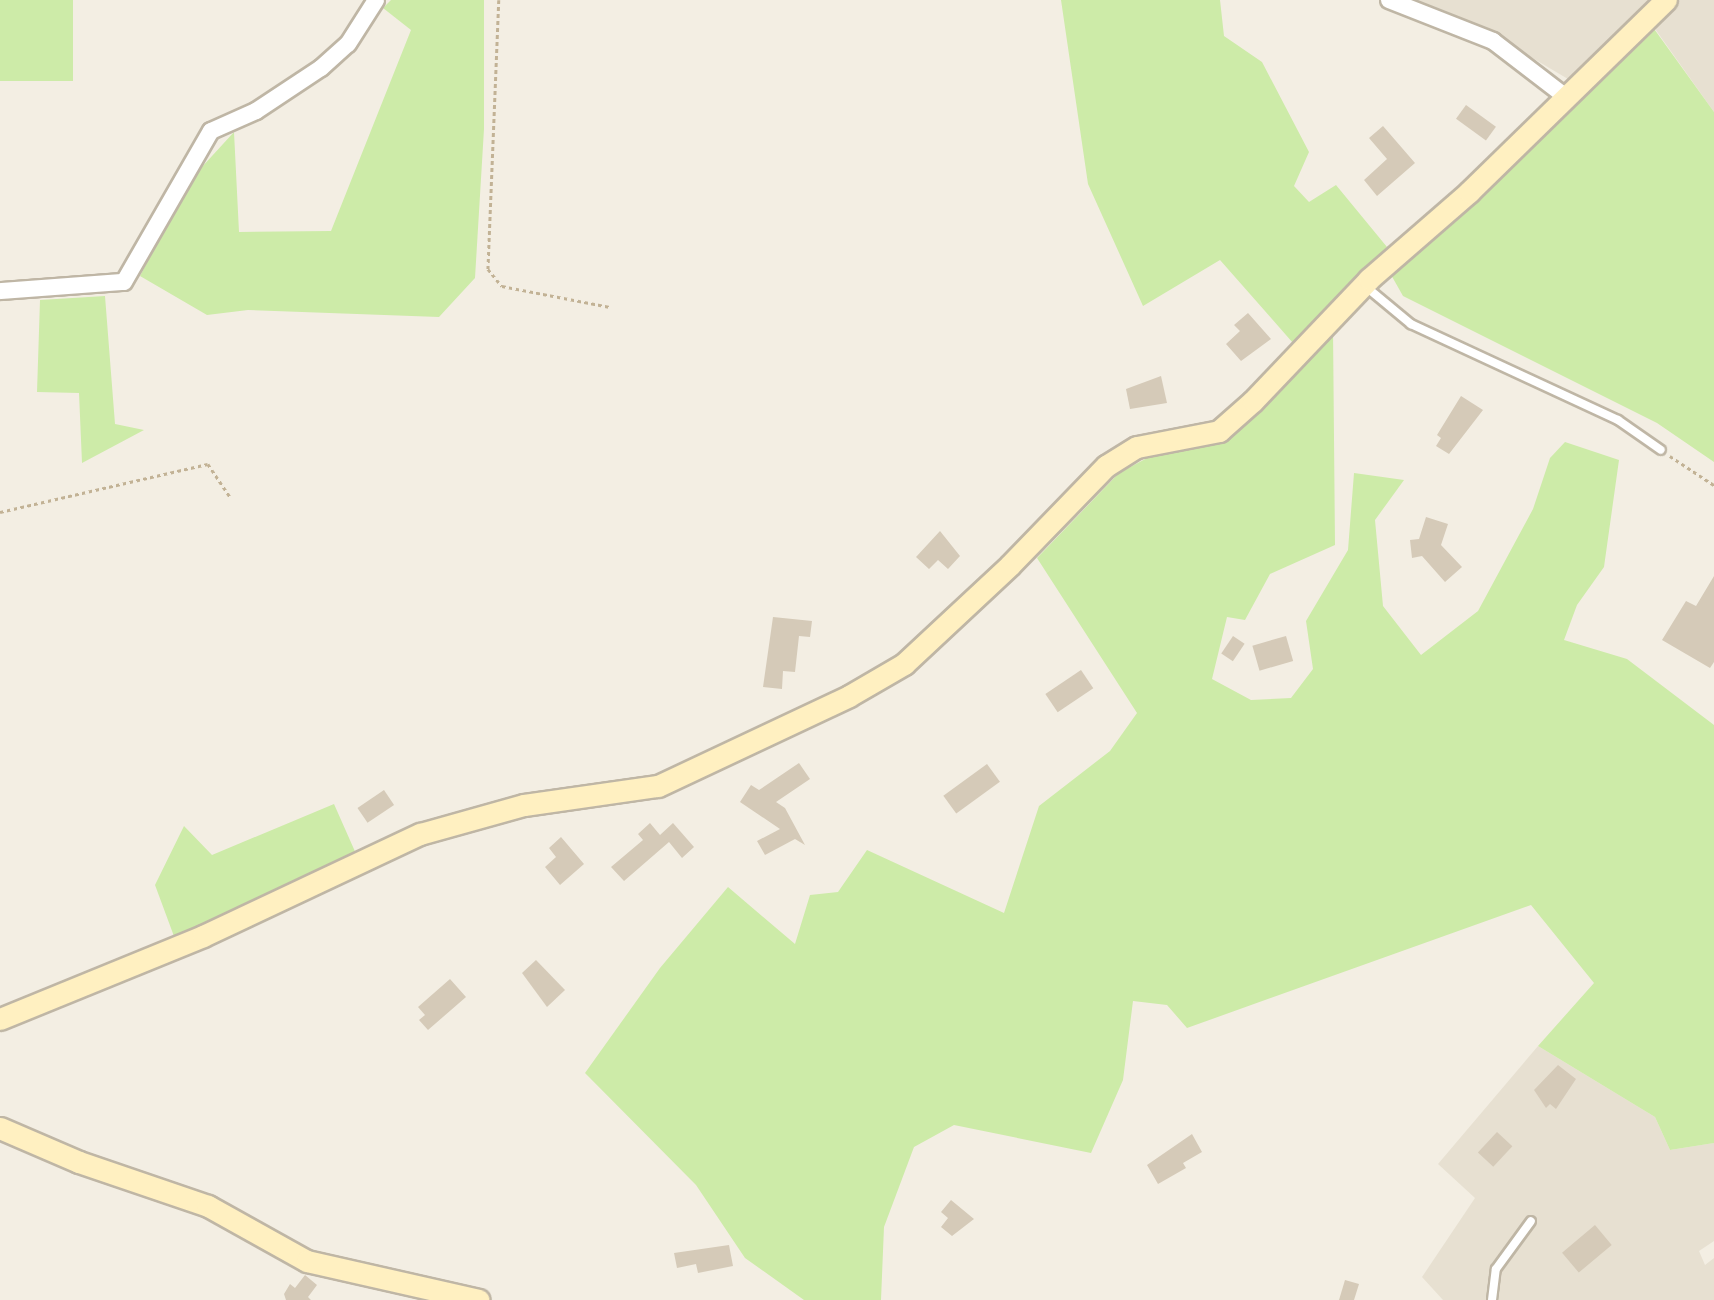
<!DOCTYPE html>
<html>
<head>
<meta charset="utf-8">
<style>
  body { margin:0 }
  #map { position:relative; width:1714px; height:1300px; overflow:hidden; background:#f3eee3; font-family:Overpass,sans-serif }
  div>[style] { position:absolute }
  .residential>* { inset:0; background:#e7e0d1 }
  .green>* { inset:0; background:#cdeba8; transform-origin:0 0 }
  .building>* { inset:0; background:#d5cab8; transform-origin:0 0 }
  .path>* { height:2.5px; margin-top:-1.25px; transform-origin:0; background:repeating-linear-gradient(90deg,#c2b295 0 3.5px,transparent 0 7px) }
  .roads { filter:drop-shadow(2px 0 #bfb6a5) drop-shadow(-2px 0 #bfb6a5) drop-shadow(0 2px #bfb6a5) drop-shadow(0 -2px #bfb6a5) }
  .lane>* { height:8px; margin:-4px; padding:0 4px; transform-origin:4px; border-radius:4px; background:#fff }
  .street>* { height:16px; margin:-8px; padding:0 8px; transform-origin:8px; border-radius:8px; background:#fff }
  .secondary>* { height:21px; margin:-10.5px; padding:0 10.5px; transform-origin:10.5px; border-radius:10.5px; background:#fff0c1 }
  span { translate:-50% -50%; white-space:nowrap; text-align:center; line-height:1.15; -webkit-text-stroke:7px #fff; paint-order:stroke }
</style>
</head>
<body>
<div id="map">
  <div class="residential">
    <div style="clip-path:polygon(1406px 0,1714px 0,1714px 112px,1653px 26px,1568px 79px,1492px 34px)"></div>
    <div style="clip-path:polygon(1538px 1046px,1655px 1117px,1670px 1150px,1714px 1143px,1714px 1241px,1699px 1251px,1705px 1265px,1714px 1258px,1714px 1300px,1443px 1300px,1422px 1277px,1475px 1198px,1438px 1164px)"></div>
  </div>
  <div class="green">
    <div style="left:0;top:0;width:73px;height:81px"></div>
    <div style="clip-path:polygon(391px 0,484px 0,484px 129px,475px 278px,439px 317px,248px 310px,207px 315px,140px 276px,190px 180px,234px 132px,239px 232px,331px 231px,411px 30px,383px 8px)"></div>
    <div style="clip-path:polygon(1061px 0,1220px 0,1224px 36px,1262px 62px,1309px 152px,1294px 186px,1309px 202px,1336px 185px,1387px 247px,1293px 343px,1220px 260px,1143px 306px,1088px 184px)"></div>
    <div style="clip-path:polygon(1652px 26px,1714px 112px,1714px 462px,1657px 423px,1403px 296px,1390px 273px)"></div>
    <div style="clip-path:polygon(105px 296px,115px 424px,144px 430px,82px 463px,79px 393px,37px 392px,40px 300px)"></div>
    <div style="clip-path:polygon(1333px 329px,1335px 545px,1270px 574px,1245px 620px,1227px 617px,1212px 679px,1251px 700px,1291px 698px,1313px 669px,1306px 621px,1348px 550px,1354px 473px,1404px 480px,1375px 520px,1383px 606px,1421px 655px,1478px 611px,1533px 509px,1550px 458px,1565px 442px,1619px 460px,1604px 567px,1577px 605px,1564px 640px,1627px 659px,1714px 725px,1714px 1143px,1670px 1150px,1655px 1117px,1538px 1046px,1594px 983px,1531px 905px,1187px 1028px,1167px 1005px,1133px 1001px,1123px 1080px,1091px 1153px,954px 1125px,914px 1147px,884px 1227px,881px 1300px,804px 1300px,745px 1258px,696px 1185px,585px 1073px,660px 968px,728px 887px,795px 944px,810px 895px,838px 892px,867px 850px,1004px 913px,1039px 806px,1110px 751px,1137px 713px,1037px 558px,1119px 473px,1149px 457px,1228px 437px)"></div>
    <div style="clip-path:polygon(334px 804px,357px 856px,175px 939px,155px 885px,184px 826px,212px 855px)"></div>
  </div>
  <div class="building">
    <div style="left:1466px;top:105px;width:37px;height:17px;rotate:36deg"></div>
    <div style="clip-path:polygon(1383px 126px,1415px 163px,1377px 196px,1364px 180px,1387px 159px,1369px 138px)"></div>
    <div style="clip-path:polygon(1248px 313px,1271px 339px,1241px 361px,1226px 344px,1240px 331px,1234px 325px)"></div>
    <div style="clip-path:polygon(1161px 376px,1167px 403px,1130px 409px,1126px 389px)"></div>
    <div style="clip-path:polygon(1461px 396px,1483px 410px,1449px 454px,1436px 446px,1441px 438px,1437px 435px)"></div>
    <div style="clip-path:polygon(1426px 517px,1448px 524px,1441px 545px,1462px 567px,1445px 582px,1422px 556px,1412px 558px,1410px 540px,1419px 539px)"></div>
    <div style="clip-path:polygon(940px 531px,960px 556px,948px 569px,938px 560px,929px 569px,916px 557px)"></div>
    <div style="clip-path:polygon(1714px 576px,1714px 662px,1710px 668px,1662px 640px,1686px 601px,1696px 606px)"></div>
    <div style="clip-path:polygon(773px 617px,812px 621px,810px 637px,799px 636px,795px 672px,783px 671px,782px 689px,763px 687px)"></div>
    <div style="left:1233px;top:636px;width:14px;height:21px;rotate:34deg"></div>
    <div style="left:1286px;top:636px;width:26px;height:35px;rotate:74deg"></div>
    <div style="left:1081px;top:670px;width:22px;height:43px;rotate:56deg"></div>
    <div style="clip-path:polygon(799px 763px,810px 779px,776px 802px,785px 808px,805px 845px,795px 839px,765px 855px,757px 841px,780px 829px,740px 802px,751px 785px,759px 790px)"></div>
    <div style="left:987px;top:764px;width:22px;height:54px;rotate:54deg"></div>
    <div style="left:384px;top:790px;width:18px;height:32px;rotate:56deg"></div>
    <div style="clip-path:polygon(650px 823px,660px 835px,673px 823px,694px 847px,682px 858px,669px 842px,624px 881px,611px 867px,643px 840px,638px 834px)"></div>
    <div style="clip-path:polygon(561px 837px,584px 864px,560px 885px,545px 867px,556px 857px,549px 848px)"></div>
    <div style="clip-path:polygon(536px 960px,565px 990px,547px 1007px,522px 973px)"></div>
    <div style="clip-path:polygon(450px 979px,466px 997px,428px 1030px,419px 1020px,425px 1015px,418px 1007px)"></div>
    <div style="clip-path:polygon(1558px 1065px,1576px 1079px,1556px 1109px,1550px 1104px,1546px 1108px,1534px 1090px)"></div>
    <div style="left:1497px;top:1132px;width:21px;height:28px;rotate:43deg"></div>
    <div style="clip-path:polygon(1192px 1134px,1202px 1152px,1183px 1163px,1186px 1168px,1158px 1184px,1147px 1165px)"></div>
    <div style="clip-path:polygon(951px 1200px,974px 1219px,952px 1236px,941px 1227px,948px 1218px,941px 1212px)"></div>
    <div style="left:1595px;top:1225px;width:26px;height:43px;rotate:50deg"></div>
    <div style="clip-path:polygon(729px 1245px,733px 1266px,698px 1273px,696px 1264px,677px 1268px,674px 1253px)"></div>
    <div style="clip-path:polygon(305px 1275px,317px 1285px,308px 1297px,311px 1300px,286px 1300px,284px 1294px,290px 1284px,295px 1288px)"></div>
    <div style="clip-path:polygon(1345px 1280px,1359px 1284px,1354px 1300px,1339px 1300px)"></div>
  </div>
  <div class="path">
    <div style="left:499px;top:0;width:269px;rotate:92.3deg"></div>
    <div style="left:488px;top:269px;width:22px;rotate:51deg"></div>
    <div style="left:502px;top:286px;width:110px;rotate:11deg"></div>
    <div style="left:1670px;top:456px;width:53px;rotate:33.4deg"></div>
    <div style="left:0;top:512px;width:213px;rotate:-13deg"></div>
    <div style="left:208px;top:464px;width:40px;rotate:56deg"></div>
  </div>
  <div class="roads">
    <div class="lane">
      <div style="left:1365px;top:286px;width:60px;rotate:39.6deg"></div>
      <div style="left:1411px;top:324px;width:228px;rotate:24.9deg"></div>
      <div style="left:1618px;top:420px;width:52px;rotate:34.9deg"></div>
      <div style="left:1492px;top:1300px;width:31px;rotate:-83deg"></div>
      <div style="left:1496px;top:1269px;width:59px;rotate:-53.9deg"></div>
    </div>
    <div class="street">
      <div style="left:1389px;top:0;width:112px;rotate:21.5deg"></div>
      <div style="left:1493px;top:41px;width:92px;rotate:37.5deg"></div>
      <div style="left:0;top:291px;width:124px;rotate:-4.2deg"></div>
      <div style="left:124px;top:282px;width:174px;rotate:-60.1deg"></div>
      <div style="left:211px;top:131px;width:49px;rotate:-24deg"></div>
      <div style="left:256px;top:111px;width:78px;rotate:-33.5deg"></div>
      <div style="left:321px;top:68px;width:36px;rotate:-42deg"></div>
      <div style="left:348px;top:44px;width:52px;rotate:-57.5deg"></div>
    </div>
    <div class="secondary">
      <div style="left:0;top:1019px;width:219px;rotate:-22.2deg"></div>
      <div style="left:203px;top:936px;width:240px;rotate:-25.2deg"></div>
      <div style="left:420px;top:834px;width:108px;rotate:-15.6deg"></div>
      <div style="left:524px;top:805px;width:135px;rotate:-8.1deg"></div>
      <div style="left:658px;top:786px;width:211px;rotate:-25.2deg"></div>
      <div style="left:849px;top:696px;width:64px;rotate:-30.2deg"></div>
      <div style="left:904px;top:664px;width:145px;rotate:-43deg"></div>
      <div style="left:1010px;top:565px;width:138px;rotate:-45.9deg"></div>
      <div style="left:1106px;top:466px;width:36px;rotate:-32deg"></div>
      <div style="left:1137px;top:447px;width:84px;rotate:-11deg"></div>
      <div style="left:1219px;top:431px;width:45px;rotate:-41.4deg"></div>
      <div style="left:1253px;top:401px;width:168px;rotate:-46.4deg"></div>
      <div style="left:1369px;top:279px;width:133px;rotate:-41deg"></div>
      <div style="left:1469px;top:192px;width:275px;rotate:-44.3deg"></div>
      <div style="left:0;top:1128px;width:86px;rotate:23.3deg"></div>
      <div style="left:79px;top:1162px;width:136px;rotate:18.8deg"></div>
      <div style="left:208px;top:1206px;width:113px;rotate:29.1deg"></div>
      <div style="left:307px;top:1261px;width:176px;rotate:12.8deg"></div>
    </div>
  </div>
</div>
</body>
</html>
